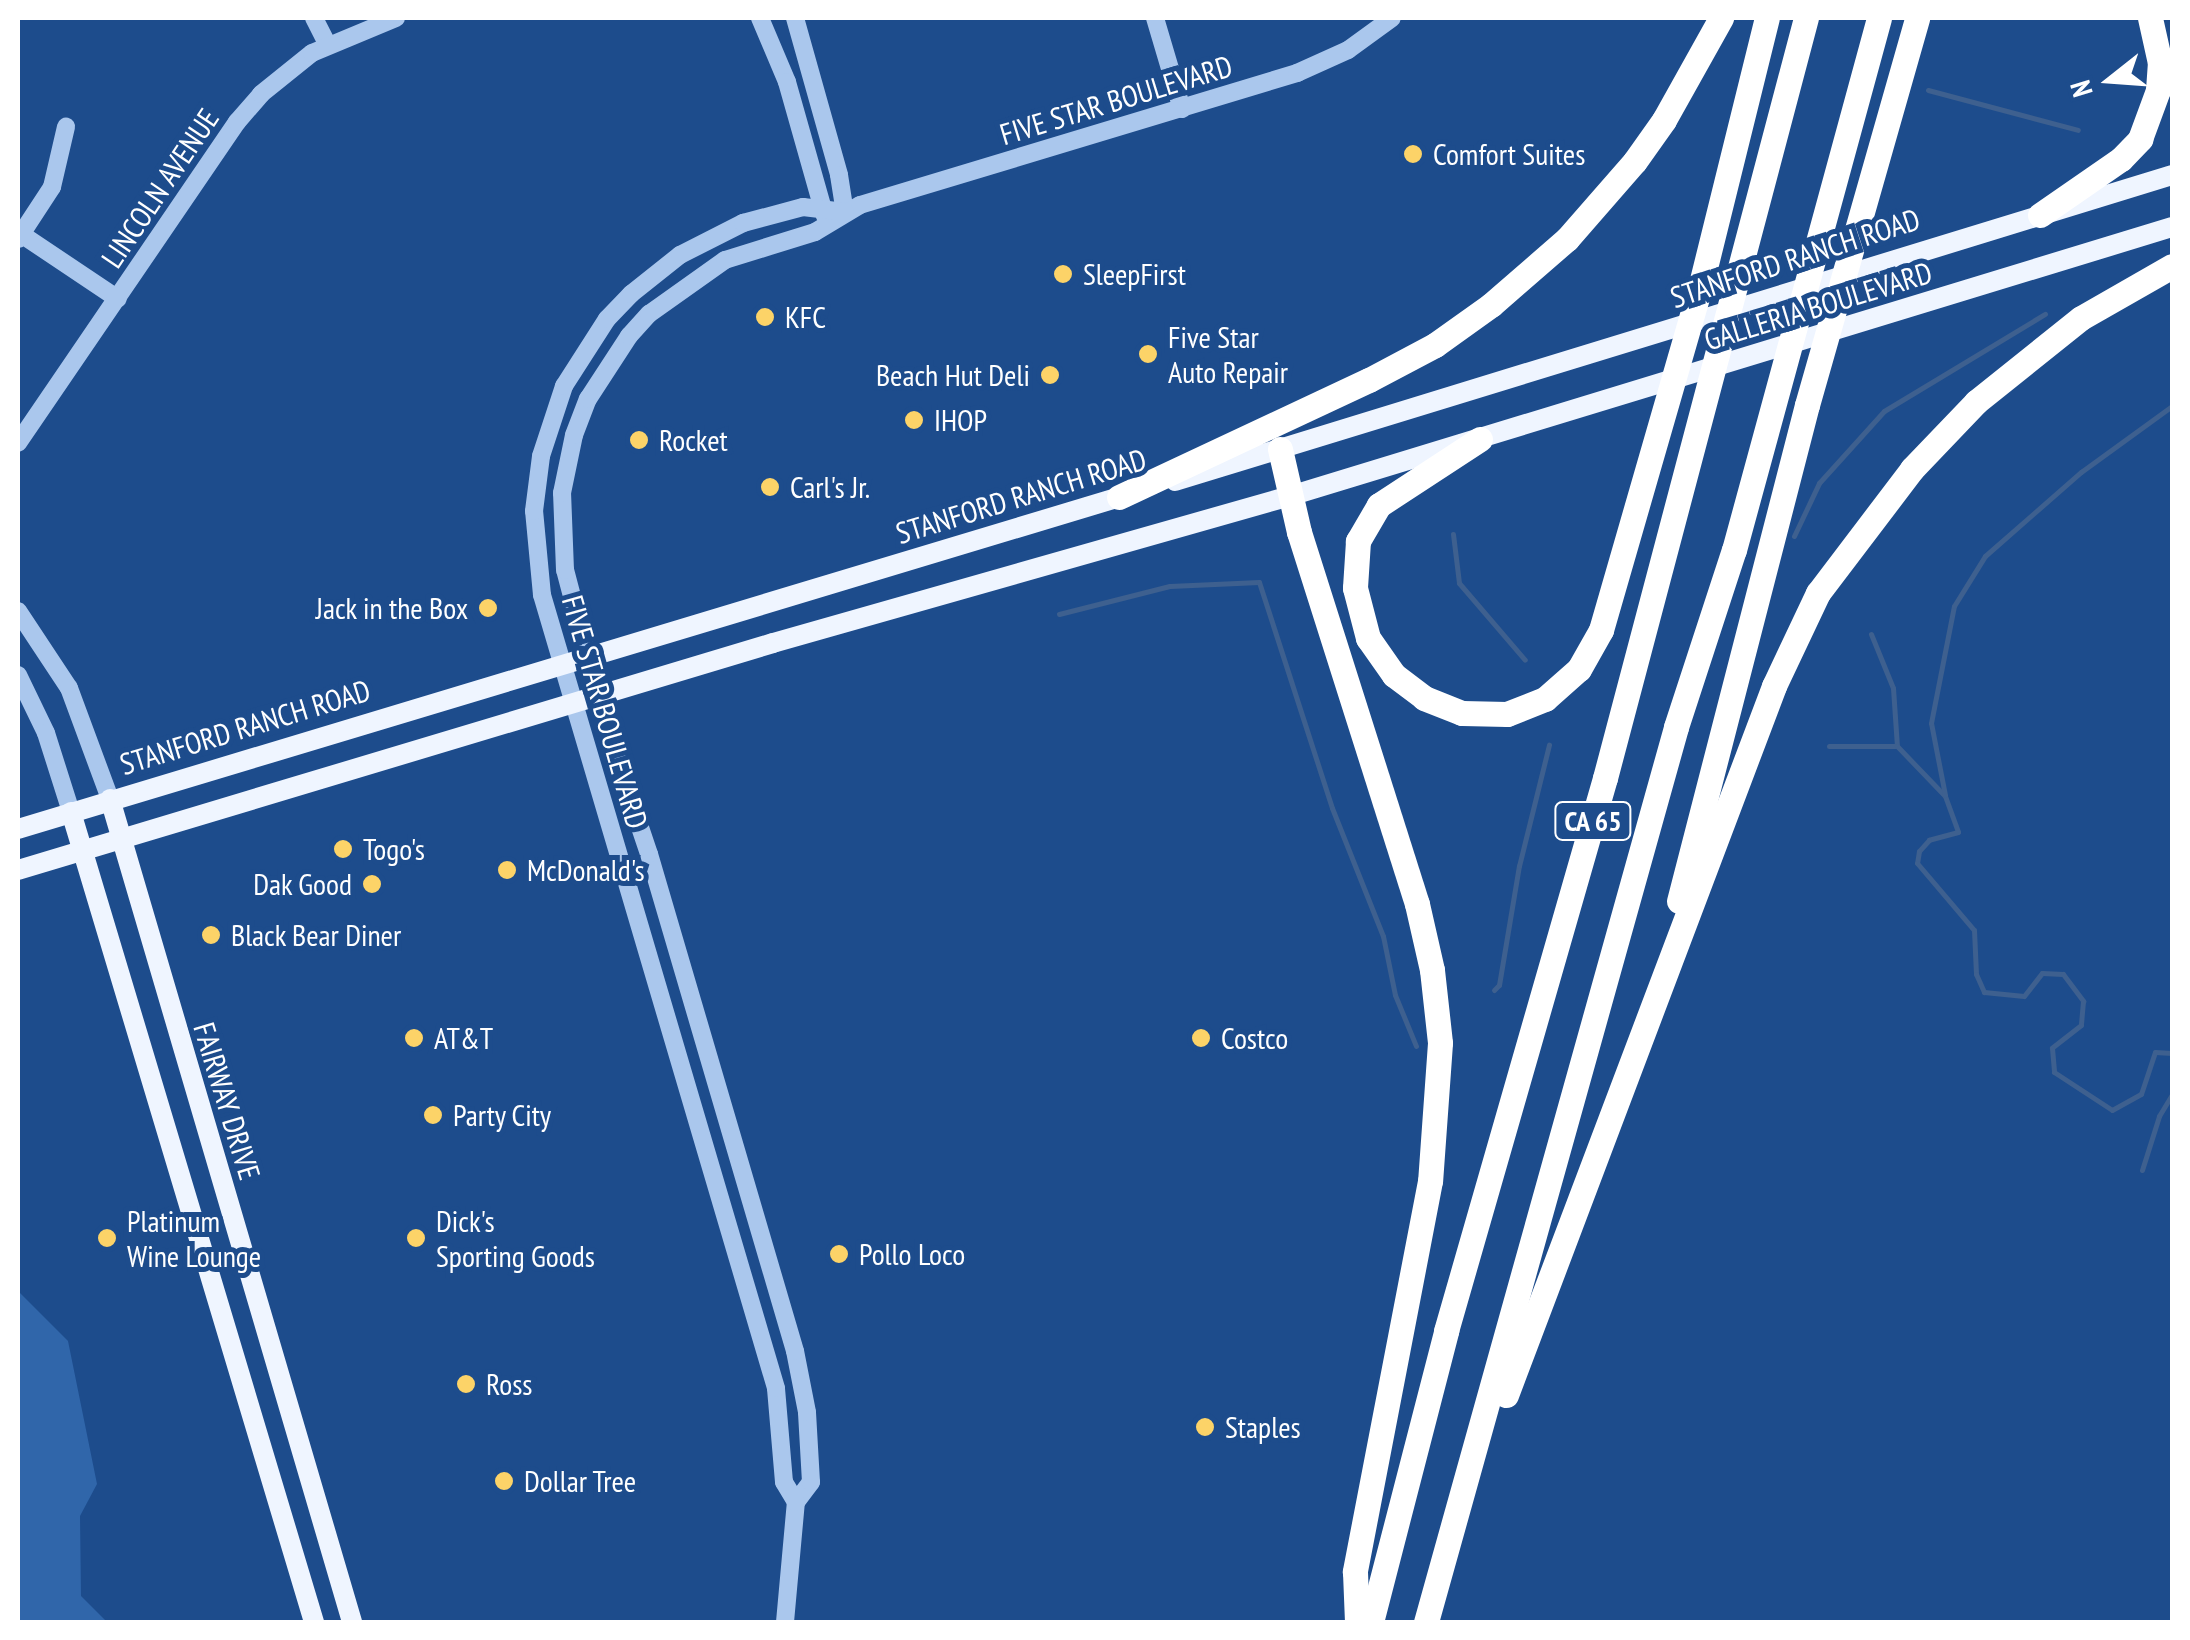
<!DOCTYPE html>
<html>
<head>
<meta charset="utf-8">
<style>
  body { margin:0 }
  #map { position:relative; width:2190px; height:1640px; overflow:hidden; background:#1d4c8c; font-family:"PT Sans Narrow",sans-serif }
  div>[style] { position:absolute }
  .green>* { inset:0; background:#3066aa }
  .stream>* { height:5px; margin:-2.5px; padding:0 2.5px; transform-origin:2.5px; border-radius:2.5px; background:#3e608f }
  .minor>* { height:18px; margin:-9px; padding:0 9px; transform-origin:9px; border-radius:9px; background:#aac7ed }
  .major>* { height:20px; margin:-10px; padding:0 10px; transform-origin:10px; border-radius:10px; background:#eff5ff }
  .highway>* { height:25px; margin:-12.5px; padding:0 12.5px; transform-origin:12.5px; border-radius:12.5px; background:#fff }
  .dots>* { width:28px; height:28px; translate:-50% -50%; box-sizing:border-box; border:5px solid #1d4c8c; border-radius:50% }
  span { translate:-50% -50%; white-space:nowrap; text-align:center; line-height:1.15; -webkit-text-stroke:10px #1d4c8c; paint-order:stroke }
  .shield-label span { padding:2px 8px; background:#1d4c8c; border:2px solid; border-radius:8px; -webkit-text-stroke-width:0 }
  .shield-label { font-size:28px; color:#fff; font-weight:700 }
  .street-label { font-size:30px; color:#fff }
  .poi-label { font-size:30px; color:#fff }
  .left { translate:0 -50%; text-align:left }
  .right { translate:-100% -50%; text-align:right }
  .frame { position:absolute; inset:0; border:20px solid #fff; pointer-events:none }
  .north { position:absolute; left:2060px; top:30px; width:100px; height:100px; -webkit-text-stroke:8px #1d4c8c; paint-order:stroke; rotate:253deg; font-size:28px; font-weight:700; line-height:40px; text-align:center; color:#fff }
  .north::after { content:''; display:block; margin:auto; width:35px; height:45px; background:#fff; clip-path:polygon(50% 0,100% 100%,50% 72%,0 100%) }
</style>
</head>
<body>
<div id="map">
  <div class="green">
    <div style="clip-path:polygon(18px 1291px,68px 1341px,97px 1484px,80px 1516px,81px 1596px,107px 1622px,18px 1622px)"></div>
  </div>
  <div class="stream">
    <div style="left:1928px;top:90px;width:155px;rotate:14.9deg"></div>
    <div style="left:1453px;top:534px;width:49px;rotate:83deg"></div>
    <div style="left:1459px;top:583px;width:101px;rotate:49.4deg"></div>
    <div style="left:1794px;top:536px;width:59px;rotate:-64.7deg"></div>
    <div style="left:1819px;top:483px;width:97px;rotate:-47.9deg"></div>
    <div style="left:1884px;top:411px;width:188px;rotate:-31.1deg"></div>
    <div style="left:1059px;top:614px;width:114px;rotate:-14.2deg"></div>
    <div style="left:1170px;top:586px;width:89px;rotate:-2.6deg"></div>
    <div style="left:1259px;top:582px;width:237px;rotate:72.1deg"></div>
    <div style="left:1332px;top:808px;width:138px;rotate:68.3deg"></div>
    <div style="left:1383px;top:936px;width:60px;rotate:78.5deg"></div>
    <div style="left:1395px;top:995px;width:55px;rotate:67.6deg"></div>
    <div style="left:1871px;top:634px;width:58px;rotate:67.8deg"></div>
    <div style="left:1893px;top:688px;width:58px;rotate:86.1deg"></div>
    <div style="left:1829px;top:746px;width:68px"></div>
    <div style="left:1897px;top:746px;width:69px;rotate:46.2deg"></div>
    <div style="left:1945px;top:796px;width:38px;rotate:70deg"></div>
    <div style="left:1958px;top:832px;width:30px;rotate:165deg"></div>
    <div style="left:1929px;top:840px;width:15px;rotate:132deg"></div>
    <div style="left:1919px;top:851px;width:12px;rotate:99deg"></div>
    <div style="left:1917px;top:863px;width:88px;rotate:49.6deg"></div>
    <div style="left:1974px;top:930px;width:44px;rotate:87.4deg"></div>
    <div style="left:1976px;top:974px;width:20px;rotate:66deg"></div>
    <div style="left:1984px;top:992px;width:40px;rotate:5.7deg"></div>
    <div style="left:2024px;top:996px;width:29px;rotate:-52deg"></div>
    <div style="left:2042px;top:973px;width:21px;rotate:3deg"></div>
    <div style="left:2063px;top:974px;width:34px;rotate:53deg"></div>
    <div style="left:2083px;top:1001px;width:24px;rotate:95deg"></div>
    <div style="left:2081px;top:1025px;width:37px;rotate:142deg"></div>
    <div style="left:2052px;top:1048px;width:24px;rotate:85deg"></div>
    <div style="left:2054px;top:1072px;width:69px;rotate:33.2deg"></div>
    <div style="left:2112px;top:1110px;width:33px;rotate:-29deg"></div>
    <div style="left:2141px;top:1094px;width:44px;rotate:-71.6deg"></div>
    <div style="left:2155px;top:1052px;width:17px;rotate:3deg"></div>
    <div style="left:1945px;top:795px;width:73px;rotate:-101deg"></div>
    <div style="left:1931px;top:723px;width:119px;rotate:-78.9deg"></div>
    <div style="left:1954px;top:606px;width:59px;rotate:-58.2deg"></div>
    <div style="left:1985px;top:556px;width:128px;rotate:-41.2deg"></div>
    <div style="left:2081px;top:472px;width:112px;rotate:-36deg"></div>
    <div style="left:1494px;top:990px;width:7px;rotate:-45deg"></div>
    <div style="left:1499px;top:985px;width:121px;rotate:-80.5deg"></div>
    <div style="left:1519px;top:866px;width:125px;rotate:-76.1deg"></div>
    <div style="left:2142px;top:1170px;width:57px;rotate:-72.5deg"></div>
    <div style="left:2159px;top:1116px;width:26px;rotate:-59deg"></div>
  </div>
  <div class="minor">
    <div style="left:314px;top:18px;width:29px;rotate:63deg"></div>
    <div style="left:760px;top:18px;width:69px;rotate:67.1deg"></div>
    <div style="left:787px;top:82px;width:139px;rotate:74.2deg"></div>
    <div style="left:795px;top:18px;width:163px;rotate:74.3deg"></div>
    <div style="left:839px;top:175px;width:37px;rotate:81deg"></div>
    <div style="left:1155px;top:18px;width:95px;rotate:73.5deg"></div>
    <div style="left:18px;top:232px;width:120px;rotate:33.8deg"></div>
    <div style="left:18px;top:239px;width:62px;rotate:-56.8deg"></div>
    <div style="left:52px;top:187px;width:62px;rotate:-76.9deg"></div>
    <div style="left:18px;top:443px;width:389px;rotate:-55.7deg"></div>
    <div style="left:237px;top:122px;width:37px;rotate:-49deg"></div>
    <div style="left:261px;top:94px;width:65px;rotate:-38.8deg"></div>
    <div style="left:312px;top:53px;width:91px;rotate:-22.6deg"></div>
    <div style="left:18px;top:611px;width:92px;rotate:56.5deg"></div>
    <div style="left:69px;top:688px;width:118px;rotate:69.7deg"></div>
    <div style="left:18px;top:675px;width:64px;rotate:64.2deg"></div>
    <div style="left:46px;top:733px;width:83px;rotate:72.4deg"></div>
    <div style="left:796px;top:1502px;width:25px;rotate:-53deg"></div>
    <div style="left:811px;top:1482px;width:70px;rotate:-93.3deg"></div>
    <div style="left:807px;top:1412px;width:62px;rotate:-101.1deg"></div>
    <div style="left:795px;top:1351px;width:518px;rotate:-106.37deg"></div>
    <div style="left:649px;top:854px;width:135px;rotate:-108.6deg"></div>
    <div style="left:606px;top:726px;width:161px;rotate:-104.7deg"></div>
    <div style="left:565px;top:570px;width:77px;rotate:-92.2deg"></div>
    <div style="left:562px;top:493px;width:59px;rotate:-78.3deg"></div>
    <div style="left:574px;top:435px;width:39px;rotate:-69deg"></div>
    <div style="left:588px;top:399px;width:75px;rotate:-56.9deg"></div>
    <div style="left:629px;top:336px;width:30px;rotate:-48deg"></div>
    <div style="left:649px;top:314px;width:93px;rotate:-35.4deg"></div>
    <div style="left:725px;top:260px;width:94px;rotate:-17.3deg"></div>
    <div style="left:815px;top:232px;width:52px;rotate:-31deg"></div>
    <div style="left:860px;top:205px;width:457px;rotate:-16.8deg"></div>
    <div style="left:1297px;top:73px;width:56px;rotate:-24.3deg"></div>
    <div style="left:1348px;top:50px;width:54px;rotate:-36deg"></div>
    <div style="left:785px;top:1622px;width:121px;rotate:-84.8deg"></div>
    <div style="left:796px;top:1502px;width:23px;rotate:-121deg"></div>
    <div style="left:784px;top:1482px;width:94px;rotate:-94.9deg"></div>
    <div style="left:776px;top:1388px;width:827px;rotate:-106.44deg"></div>
    <div style="left:542px;top:595px;width:84px;rotate:-95.4deg"></div>
    <div style="left:534px;top:511px;width:55px;rotate:-82.7deg"></div>
    <div style="left:541px;top:456px;width:74px;rotate:-71.8deg"></div>
    <div style="left:564px;top:386px;width:80px;rotate:-57.3deg"></div>
    <div style="left:607px;top:319px;width:35px;rotate:-46deg"></div>
    <div style="left:631px;top:294px;width:63px;rotate:-38.5deg"></div>
    <div style="left:680px;top:255px;width:71px;rotate:-26.9deg"></div>
    <div style="left:743px;top:223px;width:62px;rotate:-14.9deg"></div>
    <div style="left:803px;top:207px;width:42px;rotate:6.8deg"></div>
  </div>
  <div class="major">
    <div style="left:1175px;top:481px;width:1043px;rotate:-17.06deg"></div>
    <div style="left:110px;top:799px;width:858px;rotate:73.61deg"></div>
    <div style="left:71px;top:812px;width:846px;rotate:73.3deg"></div>
    <div style="left:18px;top:829px;width:1165px;rotate:-16.77deg"></div>
    <div style="left:18px;top:870px;width:788px;rotate:-16.73deg"></div>
    <div style="left:773px;top:643px;width:537px;rotate:-15.87deg"></div>
    <div style="left:1290px;top:496px;width:922px;rotate:-16.96deg"></div>
  </div>
  <div class="highway">
    <div style="left:2040px;top:215px;width:98px;rotate:-34.7deg"></div>
    <div style="left:2121px;top:159px;width:28px;rotate:-46deg"></div>
    <div style="left:2140px;top:139px;width:52px;rotate:-69.8deg"></div>
    <div style="left:2158px;top:90px;width:27px;rotate:-86deg"></div>
    <div style="left:2160px;top:63px;width:46px;rotate:-102.5deg"></div>
    <div style="left:1480px;top:439px;width:121px;rotate:146.8deg"></div>
    <div style="left:1379px;top:505px;width:42px;rotate:120.3deg"></div>
    <div style="left:1358px;top:541px;width:47px;rotate:93.7deg"></div>
    <div style="left:1355px;top:588px;width:52px;rotate:75.4deg"></div>
    <div style="left:1368px;top:638px;width:45px;rotate:54.9deg"></div>
    <div style="left:1394px;top:675px;width:38px;rotate:37deg"></div>
    <div style="left:1424px;top:698px;width:41px;rotate:21.5deg"></div>
    <div style="left:1462px;top:713px;width:45px;rotate:1.3deg"></div>
    <div style="left:1507px;top:714px;width:41px;rotate:-21.5deg"></div>
    <div style="left:1545px;top:699px;width:45px;rotate:-41.4deg"></div>
    <div style="left:1579px;top:669px;width:45px;rotate:-60.6deg"></div>
    <div style="left:1601px;top:630px;width:364px;rotate:-73.9deg"></div>
    <div style="left:1702px;top:280px;width:270px;rotate:-76.1deg"></div>
    <div style="left:1280px;top:449px;width:85px;rotate:77.1deg"></div>
    <div style="left:1299px;top:532px;width:390px;rotate:72.4deg"></div>
    <div style="left:1417px;top:904px;width:68px;rotate:77.2deg"></div>
    <div style="left:1432px;top:970px;width:73px;rotate:83.7deg"></div>
    <div style="left:1440px;top:1043px;width:138px;rotate:94.1deg"></div>
    <div style="left:1430px;top:1181px;width:398px;rotate:100.9deg"></div>
    <div style="left:1355px;top:1572px;width:50px;rotate:87.7deg"></div>
    <div style="left:1119px;top:497px;width:276px;rotate:-25.1deg"></div>
    <div style="left:1369px;top:380px;width:75px;rotate:-27.9deg"></div>
    <div style="left:1435px;top:345px;width:69px;rotate:-35.5deg"></div>
    <div style="left:1491px;top:305px;width:101px;rotate:-41deg"></div>
    <div style="left:1567px;top:239px;width:103px;rotate:-48.9deg"></div>
    <div style="left:1635px;top:161px;width:50px;rotate:-54.7deg"></div>
    <div style="left:1664px;top:120px;width:117px;rotate:-60.8deg"></div>
    <div style="left:1679px;top:901px;width:512px;rotate:-75.53deg"></div>
    <div style="left:1807px;top:405px;width:402px;rotate:-74.1deg"></div>
    <div style="left:1506px;top:1395px;width:758px;rotate:-69.29deg"></div>
    <div style="left:1774px;top:686px;width:103px;rotate:-64.7deg"></div>
    <div style="left:1818px;top:593px;width:156px;rotate:-52.8deg"></div>
    <div style="left:1912px;top:469px;width:93px;rotate:-46.3deg"></div>
    <div style="left:1976px;top:402px;width:134px;rotate:-38.7deg"></div>
    <div style="left:2081px;top:318px;width:105px;rotate:-29.7deg"></div>
    <div style="left:1371px;top:1622px;width:301px;rotate:-75.5deg"></div>
    <div style="left:1446px;top:1331px;width:575px;rotate:-73.96deg"></div>
    <div style="left:1605px;top:778px;width:786px;rotate:-75.19deg"></div>
    <div style="left:1426px;top:1622px;width:929px;rotate:-74.39deg"></div>
    <div style="left:1676px;top:727px;width:186px;rotate:-71.9deg"></div>
    <div style="left:1734px;top:550px;width:551px;rotate:-74.75deg"></div>
  </div>
  <div class="dots">
    <div style="left:1413px;top:154px;background:#fcd368"></div>
    <div style="left:1063px;top:274px;background:#fcd368"></div>
    <div style="left:765px;top:317px;background:#fcd368"></div>
    <div style="left:1148px;top:354px;background:#fcd368"></div>
    <div style="left:1050px;top:375px;background:#fcd368"></div>
    <div style="left:914px;top:420px;background:#fcd368"></div>
    <div style="left:639px;top:440px;background:#fcd368"></div>
    <div style="left:770px;top:487px;background:#fcd368"></div>
    <div style="left:488px;top:608px;background:#fcd368"></div>
    <div style="left:343px;top:849px;background:#fcd368"></div>
    <div style="left:507px;top:870px;background:#fcd368"></div>
    <div style="left:372px;top:884px;background:#fcd368"></div>
    <div style="left:211px;top:935px;background:#fcd368"></div>
    <div style="left:414px;top:1038px;background:#fcd368"></div>
    <div style="left:1201px;top:1038px;background:#fcd368"></div>
    <div style="left:433px;top:1115px;background:#fcd368"></div>
    <div style="left:107px;top:1238px;background:#fcd368"></div>
    <div style="left:416px;top:1238px;background:#fcd368"></div>
    <div style="left:839px;top:1254px;background:#fcd368"></div>
    <div style="left:466px;top:1384px;background:#fcd368"></div>
    <div style="left:1205px;top:1427px;background:#fcd368"></div>
    <div style="left:504px;top:1481px;background:#fcd368"></div>
  </div>
  <div class="shield-label">
    <span style="left:1593px;top:821px">CA 65</span>
  </div>
  <div class="street-label">
    <span style="left:1116px;top:100px;rotate:-17deg">FIVE STAR BOULEVARD</span>
    <span style="left:160px;top:188px;rotate:-56deg">LINCOLN AVENUE</span>
    <span style="left:1795px;top:258px;rotate:-18deg">STANFORD RANCH ROAD</span>
    <span style="left:1818px;top:306px;rotate:-17deg">GALLERIA BOULEVARD</span>
    <span style="left:1021px;top:496px;rotate:-17deg">STANFORD RANCH ROAD</span>
    <span style="left:605px;top:712px;rotate:74deg">FIVE STAR BOULEVARD</span>
    <span style="left:245px;top:727px;rotate:-17deg">STANFORD RANCH ROAD</span>
    <span style="left:227px;top:1101px;rotate:73deg">FAIRWAY DRIVE</span>
  </div>
  <div class="poi-label">
    <span class="left" style="left:1433px;top:154px">Comfort Suites</span>
    <span class="left" style="left:1083px;top:274px">SleepFirst</span>
    <span class="left" style="left:785px;top:317px">KFC</span>
    <span class="left" style="left:1168px;top:354px">Five Star<br>Auto Repair</span>
    <span class="right" style="left:1030px;top:375px">Beach Hut Deli</span>
    <span class="left" style="left:934px;top:420px">IHOP</span>
    <span class="left" style="left:659px;top:440px">Rocket</span>
    <span class="left" style="left:790px;top:487px">Carl's Jr.</span>
    <span class="right" style="left:468px;top:608px">Jack in the Box</span>
    <span class="left" style="left:363px;top:849px">Togo's</span>
    <span class="left" style="left:527px;top:870px">McDonald's</span>
    <span class="right" style="left:352px;top:884px">Dak Good</span>
    <span class="left" style="left:231px;top:935px">Black Bear Diner</span>
    <span class="left" style="left:434px;top:1038px">AT&amp;T</span>
    <span class="left" style="left:1221px;top:1038px">Costco</span>
    <span class="left" style="left:453px;top:1115px">Party City</span>
    <span class="left" style="left:127px;top:1238px">Platinum<br>Wine Lounge</span>
    <span class="left" style="left:436px;top:1238px">Dick's<br>Sporting Goods</span>
    <span class="left" style="left:859px;top:1254px">Pollo Loco</span>
    <span class="left" style="left:486px;top:1384px">Ross</span>
    <span class="left" style="left:1225px;top:1427px">Staples</span>
    <span class="left" style="left:524px;top:1481px">Dollar Tree</span>
  </div>
  <div class="frame"></div>
  <div class="north">N</div>
</div>
</body>
</html>
